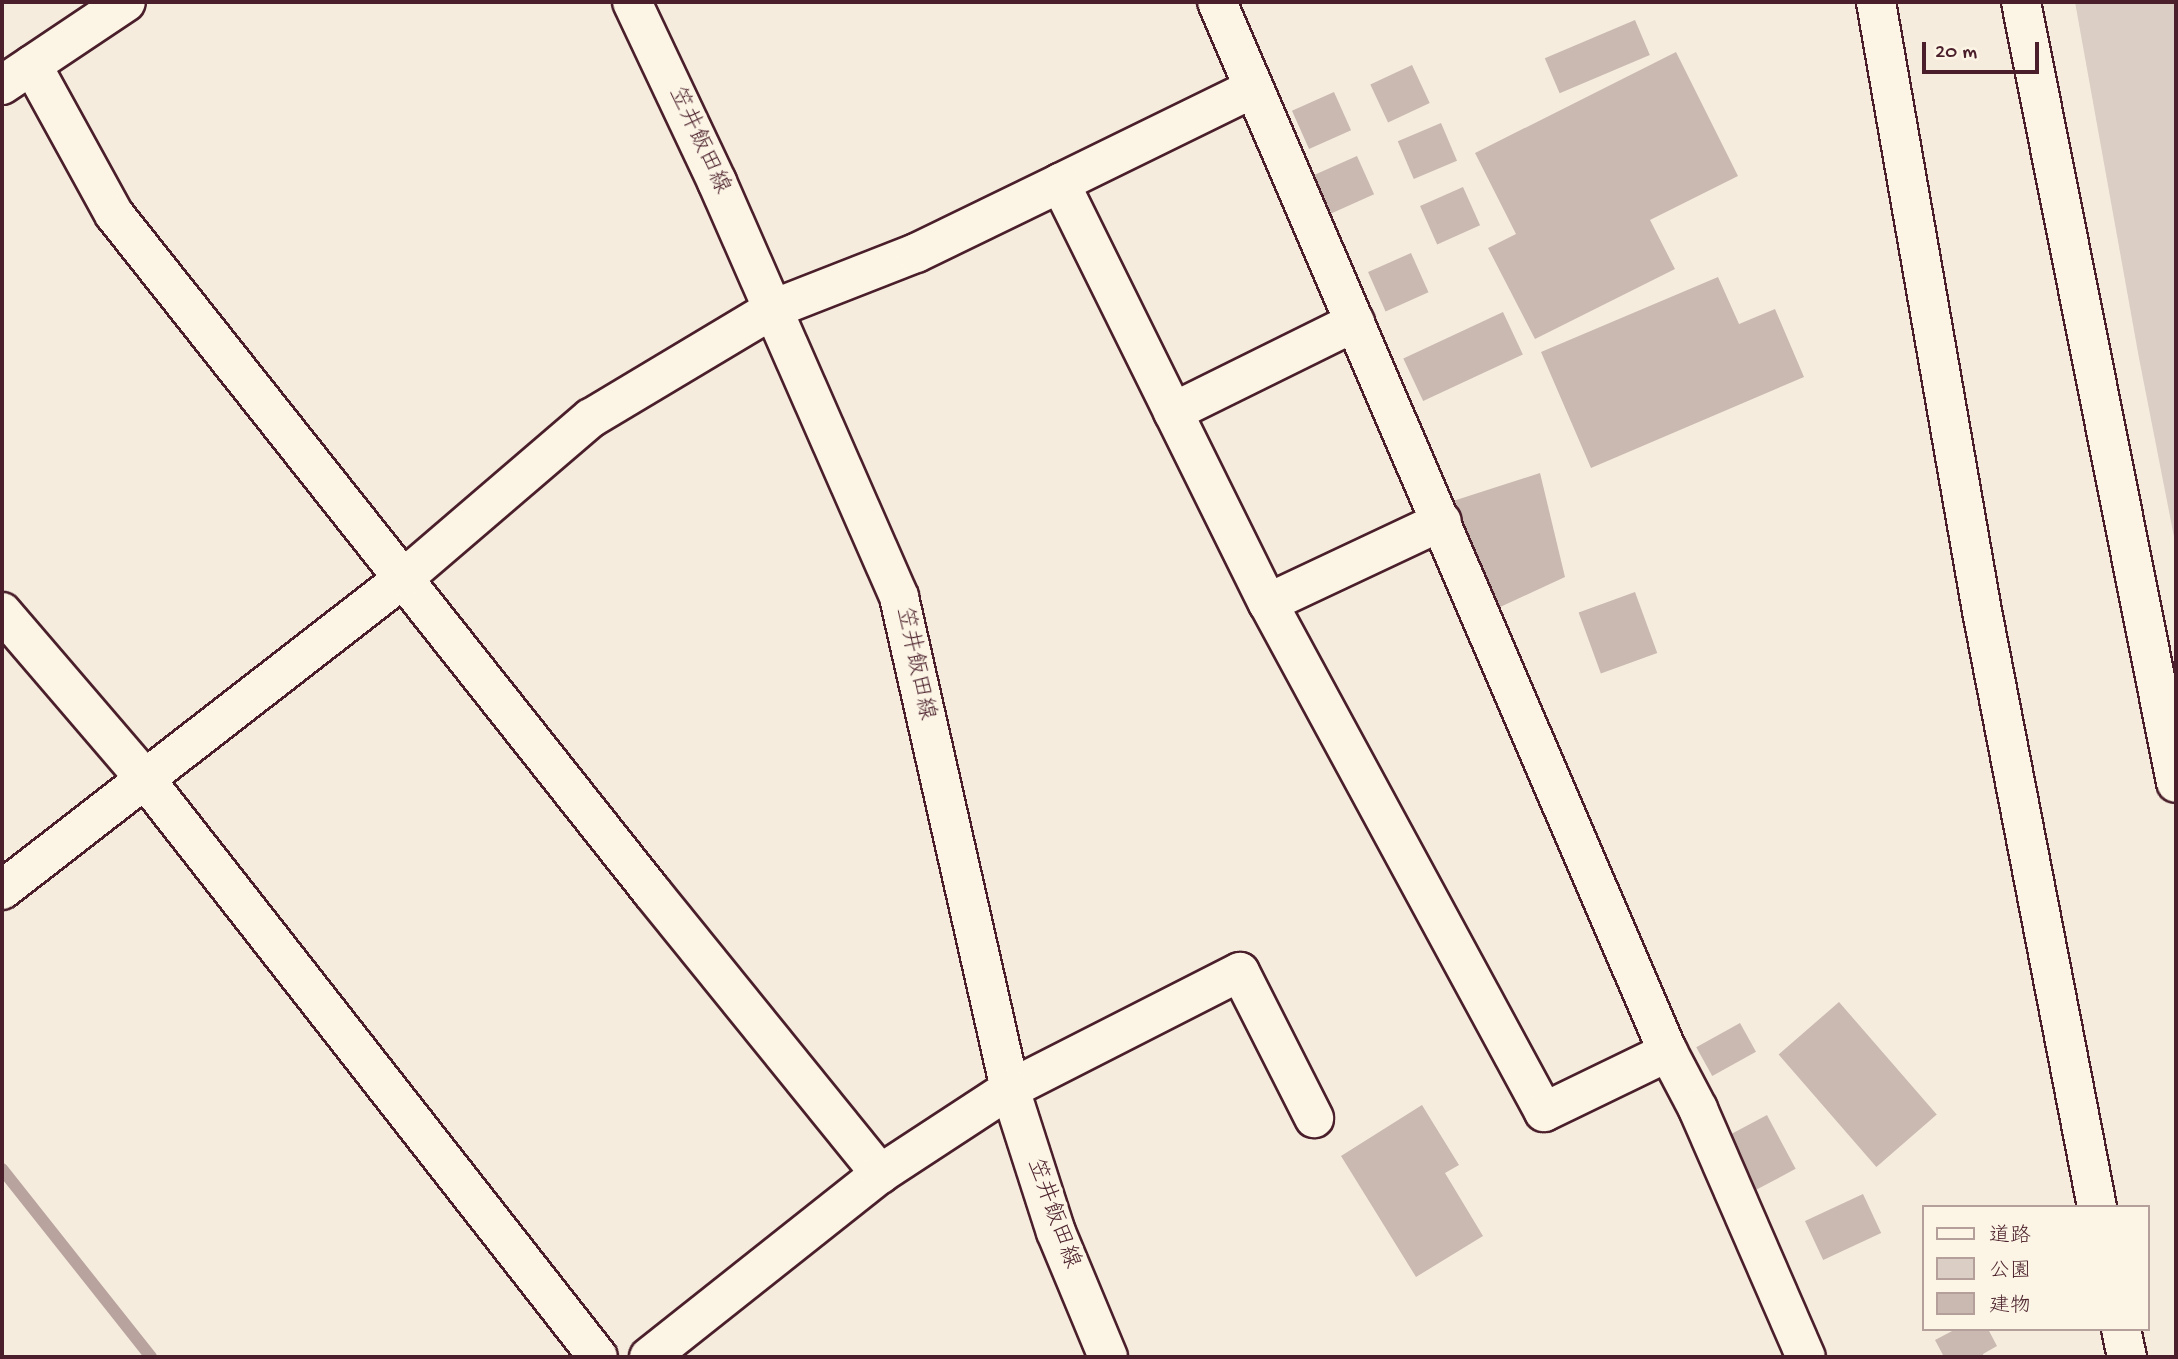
<!DOCTYPE html>
<html>
<head>
<meta charset="utf-8">
<style>
  body { margin:0 }
  #map { position:relative; width:2178px; height:1359px; overflow:hidden; background:#f5ecde; font-family:"Gochi Hand","Klee One",sans-serif }
  div>[style] { position:absolute }
  .green>* { inset:0; background:#dbcec4 }
  .stream>* { height:12px; margin:-6px; padding:0 6px; transform-origin:6px; border-radius:6px; background:#b8a39e }
  .building>* { inset:0; background:#cab9b1; transform-origin:0 0 }
  .roads { filter:drop-shadow(2px 0 #4a1f2b) drop-shadow(-2px 0 #4a1f2b) drop-shadow(0 2px #4a1f2b) drop-shadow(0 -2px #4a1f2b) }
  .minor>* { height:38px; margin:-19px; padding:0 19px; transform-origin:19px; border-radius:19px; background:#fcf5e5 }
  .major>* { height:38px; margin:-19px; padding:0 19px; transform-origin:19px; border-radius:19px; background:#fcf5e5 }
  span { translate:-50% -50%; white-space:nowrap; text-align:center; line-height:1.15; -webkit-text-stroke:7px #fcf5e5; paint-order:stroke }
  .street-label { font-size:23px; color:#4a1f2b }
  .frame { position:absolute; inset:0; border:4px solid #4a1f2b; pointer-events:none }
  .legend { position:absolute; left:1922px; top:1205px; width:228px; height:126px; box-sizing:border-box; background:#fcf5e5; border:2px solid #b59f9b; margin:0; padding:9px 12px; list-style:none; font-size:21px; color:#4a1f2b }
  .legend li { display:flex; align-items:center; gap:14px; height:35px }
  .legend b { width:35px; border:2px solid #b59f9b }
  .scale { position:absolute; left:1922px; top:42px; width:117px; height:32px; box-sizing:border-box; border:4px solid #4a1f2b; border-top:0; padding-left:9px; font-size:21px; line-height:24px; white-space:nowrap; color:#4a1f2b; -webkit-text-stroke:5px #fcf5e5; paint-order:stroke }
</style>
</head>
<body>
<div id="map">
  <div class="green">
    <div style="clip-path:polygon(2075px 2px,2176px 2px,2176px 547px,2139px 358px)"></div>
  </div>
  <div class="stream">
    <div style="left:2px;top:1169px;width:240px;rotate:51.6deg"></div>
  </div>
  <div class="building">
    <div style="left:1635px;top:20px;width:38px;height:98px;rotate:67deg"></div>
    <div style="clip-path:polygon(1676px 52px,1738px 176px,1650px 220px,1675px 269px,1535px 339px,1488px 248px,1516px 234px,1475px 153px)"></div>
    <div style="left:1412px;top:65px;width:42px;height:46px;rotate:65deg"></div>
    <div style="left:1334px;top:92px;width:42px;height:46px;rotate:66deg"></div>
    <div style="left:1441px;top:123px;width:41px;height:47px;rotate:67deg"></div>
    <div style="left:1357px;top:156px;width:42px;height:47px;rotate:66deg"></div>
    <div style="left:1463px;top:187px;width:42px;height:47px;rotate:66deg"></div>
    <div style="left:1411px;top:253px;width:43px;height:47px;rotate:66deg"></div>
    <div style="clip-path:polygon(1718px 277px,1739px 324px,1775px 309px,1804px 377px,1591px 468px,1541px 352px)"></div>
    <div style="left:1503px;top:312px;width:47px;height:110px;rotate:65deg"></div>
    <div style="clip-path:polygon(1540px 473px,1565px 577px,1498px 608px,1450px 502px)"></div>
    <div style="left:1635px;top:592px;width:65px;height:60px;rotate:70deg"></div>
    <div style="left:1839px;top:1002px;width:149px;height:80px;rotate:49deg"></div>
    <div style="left:1740px;top:1023px;width:33px;height:50px;rotate:61deg"></div>
    <div style="clip-path:polygon(1422px 1105px,1459px 1165px,1445px 1173px,1483px 1236px,1416px 1277px,1341px 1156px)"></div>
    <div style="left:1767px;top:1115px;width:61px;height:49px;rotate:62deg"></div>
    <div style="left:1863px;top:1194px;width:43px;height:64px;rotate:65deg"></div>
    <div style="clip-path:polygon(1956px 1329px,1988px 1329px,1997px 1346px,1983px 1354px,1984px 1357px,1944px 1357px,1935px 1340px)"></div>
  </div>
  <div class="roads">
    <div class="minor">
      <div style="left:1217px;top:2px;width:1143px;rotate:66.76deg"></div>
      <div style="left:1668px;top:1052px;width:64px;rotate:62.2deg"></div>
      <div style="left:1698px;top:1109px;width:270px;rotate:66.5deg"></div>
      <div style="left:1876px;top:2px;width:618px;rotate:80.13deg"></div>
      <div style="left:1982px;top:611px;width:607px;rotate:79.08deg"></div>
      <div style="left:2021px;top:2px;width:796px;rotate:78.77deg"></div>
      <div style="left:32px;top:65px;width:170px;rotate:61.2deg"></div>
      <div style="left:114px;top:214px;width:866px;rotate:51.57deg"></div>
      <div style="left:652px;top:892px;width:363px;rotate:51deg"></div>
      <div style="left:2px;top:85px;width:149px;rotate:-33.8deg"></div>
      <div style="left:1252px;top:89px;width:214px;rotate:153.9deg"></div>
      <div style="left:1060px;top:183px;width:469px;rotate:63.7deg"></div>
      <div style="left:1268px;top:603px;width:579px;rotate:61.53deg"></div>
      <div style="left:1544px;top:1112px;width:138px;rotate:-25.8deg"></div>
      <div style="left:1173px;top:412px;width:203px;rotate:-26.3deg"></div>
      <div style="left:1268px;top:603px;width:192px;rotate:-25.2deg"></div>
      <div style="left:2px;top:612px;width:220px;rotate:49.4deg"></div>
      <div style="left:145px;top:779px;width:734px;rotate:51.91deg"></div>
      <div style="left:2px;top:890px;width:509px;rotate:-37.82deg"></div>
      <div style="left:404px;top:578px;width:246px;rotate:-40.6deg"></div>
      <div style="left:591px;top:418px;width:212px;rotate:-30.9deg"></div>
      <div style="left:773px;top:309px;width:154px;rotate:-21.4deg"></div>
      <div style="left:916px;top:253px;width:160px;rotate:-25.9deg"></div>
      <div style="left:2121px;top:1329px;width:29px;rotate:78deg"></div>
      <div style="left:649px;top:1357px;width:295px;rotate:-38.4deg"></div>
      <div style="left:880px;top:1174px;width:155px;rotate:-33.2deg"></div>
      <div style="left:1010px;top:1089px;width:258px;rotate:-27deg"></div>
      <div style="left:1240px;top:972px;width:164px;rotate:63.1deg"></div>
    </div>
    <div class="major">
      <div style="left:632px;top:2px;width:199px;rotate:64.7deg"></div>
      <div style="left:717px;top:182px;width:453px;rotate:66.3deg"></div>
      <div style="left:899px;top:597px;width:504px;rotate:77.29deg"></div>
      <div style="left:1010px;top:1089px;width:150px;rotate:72.2deg"></div>
      <div style="left:1056px;top:1232px;width:135px;rotate:67.4deg"></div>
    </div>
  </div>
  <div class="street-label">
    <span style="left:698px;top:141px;rotate:65deg">笠井飯田線</span>
    <span style="left:914px;top:664px;rotate:78deg">笠井飯田線</span>
    <span style="left:1052px;top:1214px;rotate:70deg">笠井飯田線</span>
  </div>
  <div class="frame"></div>
  <ul class="legend">
  <li><b style="height:9px;background:#fcf5e5"></b>道路</li>
  <li><b style="height:19px;background:#dbcec4"></b>公園</li>
  <li><b style="height:19px;background:#cab9b1"></b>建物</li>
  </ul>
  <div class="scale">20 m</div>
</div>
</body>
</html>
